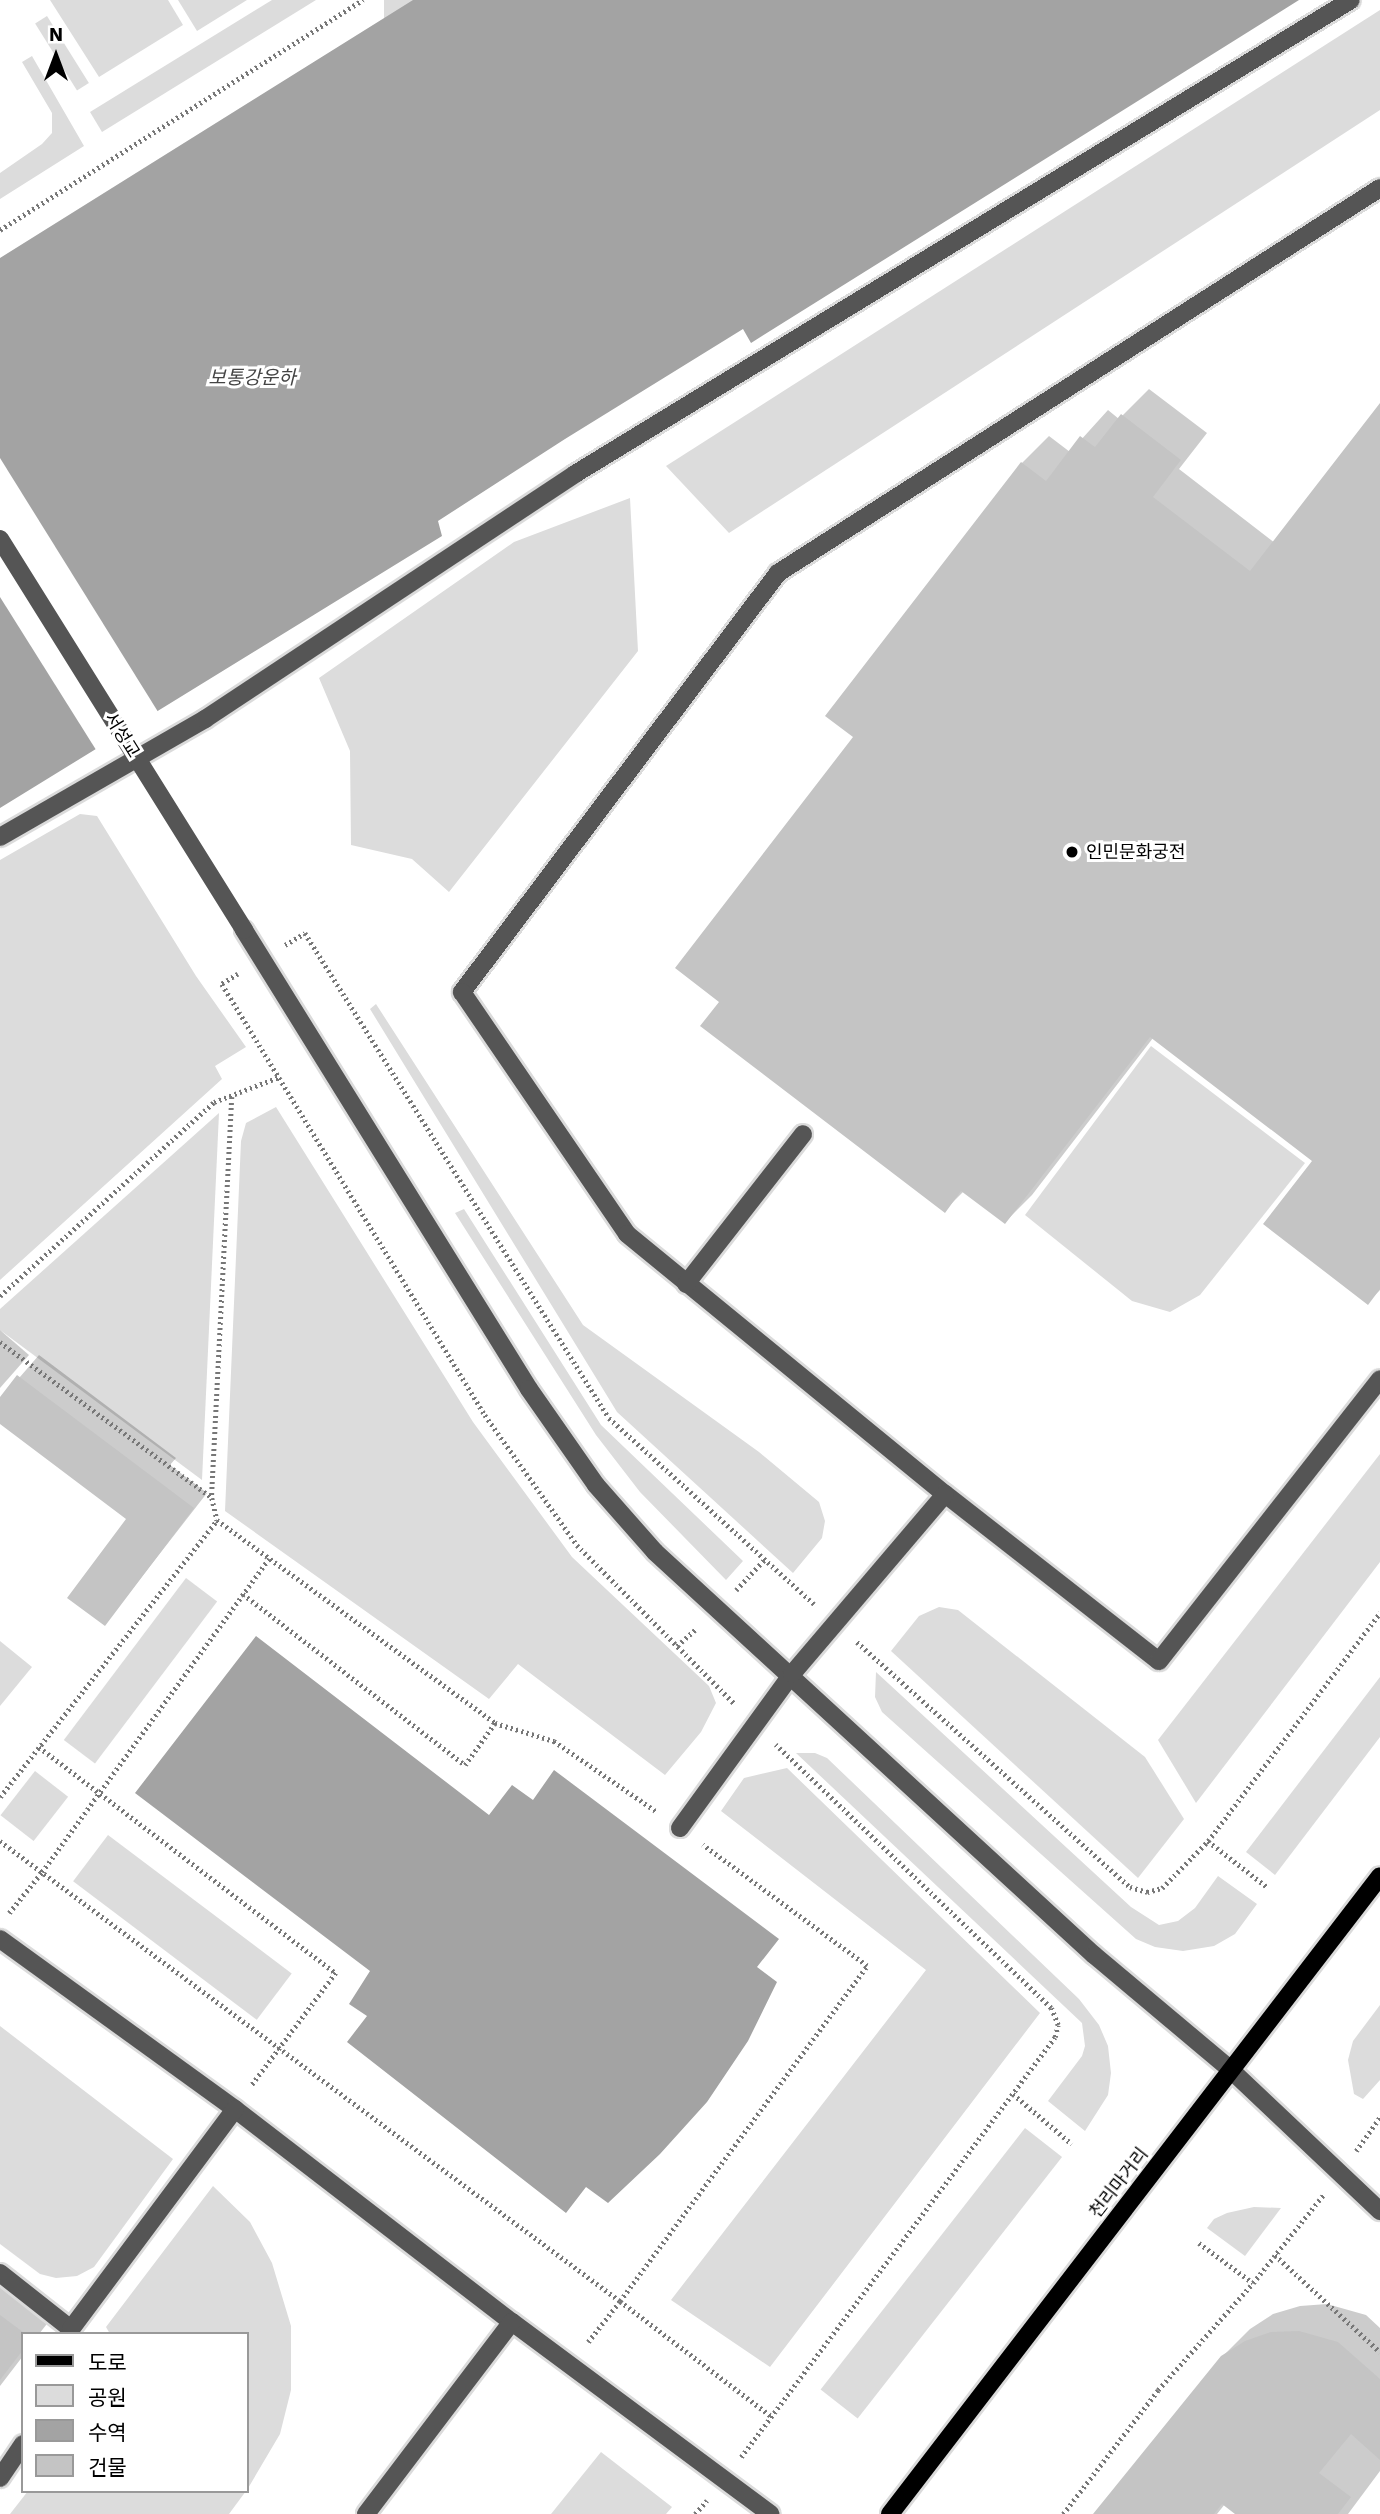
<!DOCTYPE html>
<html>
<head>
<meta charset="utf-8">
<style>
  body { margin:0 }
  #map { position:relative; width:1380px; height:2514px; overflow:hidden; background:#fff; font-family:"Work Sans","Noto Sans KR",sans-serif }
  div>[style] { position:absolute }
  .green>* { inset:0; background:#dcdcdc; transform-origin:0 0 }
  .water>* { inset:0; background:#a3a3a3 }
  .pier>* { inset:0; background:#fff }
  .shadow>* { inset:0; background:#0003 }
  .building>* { inset:0; background:#c4c4c4 }
  .path>* { height:4.5px; margin-top:-2.25px; transform-origin:0; background:repeating-linear-gradient(90deg,#777 0 2px,transparent 0 5.5px) }
  .roads { filter:drop-shadow(2px 0 #dbdbdb) drop-shadow(-2px 0 #dbdbdb) drop-shadow(0 2px #dbdbdb) drop-shadow(0 -2px #dbdbdb) }
  .minor>* { height:18px; margin:-9px; padding:0 9px; transform-origin:9px; border-radius:9px; background:#555 }
  .major>* { height:18px; margin:-9px; padding:0 9px; transform-origin:9px; border-radius:9px; background:#000 }
  .minor-bridge>* { height:18px; margin:-9px; padding:0 9px; transform-origin:9px; border-radius:9px; background:#555 }
  .dots>* { width:19px; height:19px; translate:-50% -50%; box-sizing:border-box; border:4px solid #fff; border-radius:50% }
  span { translate:-50% -50%; white-space:nowrap; text-align:center; line-height:1.15; -webkit-text-stroke:6px #fff; paint-order:stroke }
  .street-label { font-size:18px; color:#000 }
  .poi-label { font-size:18px; color:#000 }
  .left { translate:0 -50%; text-align:left }
  .water-label { font-size:19px; color:#444; font-style:italic }
  .legend { position:absolute; left:21px; top:2332px; width:228px; height:161px; box-sizing:border-box; background:#fff; border:2px solid #999; margin:0; padding:9px 12px; list-style:none; font-size:21px; color:#000 }
  .legend li { display:flex; align-items:center; gap:14px; height:35px }
  .legend b { width:35px; border:2px solid #999 }
  .north { position:absolute; left:21px; top:21px; width:70px; height:70px; -webkit-text-stroke:5px #fff; paint-order:stroke; rotate:0deg; font-size:19px; font-weight:700; line-height:28px; text-align:center; color:#000 }
  .north::after { content:''; display:block; margin:auto; width:24px; height:32px; background:#000; clip-path:polygon(50% 0,100% 100%,50% 72%,0 100%) }
</style>
</head>
<body>
<div id="map">
  <div class="green">
    <div style="clip-path:polygon(50px 0,168px 0,183px 25px,99px 77px)"></div>
    <div style="clip-path:polygon(178px 0,247px 0,197px 31px)"></div>
    <div style="clip-path:polygon(272px 0,316px 0,102px 132px,90px 112px)"></div>
    <div style="left:384px;top:0;width:29px;height:439px"></div>
    <div style="clip-path:polygon(1380px 10px,1380px 110px,729px 533px,666px 466px)"></div>
    <div style="left:47px;top:16px;width:79px;height:14px;rotate:58deg"></div>
    <div style="clip-path:polygon(32px 56px,84px 146px,0 199px,0 173px,42px 144px,52px 133px,52px 113px,22px 62px)"></div>
    <div style="clip-path:polygon(630px 498px,638px 651px,449px 892px,412px 859px,351px 845px,350px 751px,319px 678px,514px 542px)"></div>
    <div style="clip-path:polygon(80px 814px,97px 816px,196px 976px,246px 1047px,215px 1066px,222px 1079px,0 1280px,0 860px)"></div>
    <div style="clip-path:polygon(376px 1004px,583px 1325px,759px 1452px,819px 1502px,825px 1521px,822px 1538px,793px 1573px,617px 1412px,370px 1009px)"></div>
    <div style="clip-path:polygon(1151px 1046px,1305px 1163px,1200px 1295px,1170px 1312px,1132px 1301px,1025px 1215px)"></div>
    <div style="clip-path:polygon(276px 1107px,473px 1422px,572px 1557px,709px 1686px,716px 1703px,701px 1732px,665px 1775px,518px 1664px,489px 1699px,225px 1511px,241px 1141px,246px 1123px)"></div>
    <div style="clip-path:polygon(219px 1113px,202px 1480px,0 1330px,0 1309px)"></div>
    <div style="clip-path:polygon(464px 1209px,601px 1425px,743px 1561px,726px 1580px,640px 1492px,596px 1435px,455px 1213px)"></div>
    <div style="clip-path:polygon(1380px 1454px,1380px 1562px,1196px 1803px,1158px 1740px)"></div>
    <div style="left:186px;top:1578px;width:39px;height:203px;rotate:37deg"></div>
    <div style="clip-path:polygon(939px 1607px,958px 1610px,1145px 1757px,1184px 1819px,1138px 1878px,891px 1651px,919px 1616px)"></div>
    <div style="clip-path:polygon(0 1641px,32px 1667px,0 1706px)"></div>
    <div style="clip-path:polygon(876px 1672px,1131px 1907px,1159px 1925px,1178px 1921px,1195px 1908px,1218px 1876px,1257px 1904px,1235px 1934px,1214px 1946px,1183px 1951px,1155px 1947px,1136px 1939px,882px 1712px,875px 1697px)"></div>
    <div style="clip-path:polygon(1380px 1677px,1380px 1737px,1275px 1875px,1246px 1852px)"></div>
    <div style="clip-path:polygon(796px 1753px,815px 1753px,827px 1758px,1079px 1999px,1099px 2025px,1108px 2046px,1111px 2073px,1108px 2095px,1085px 2131px,1048px 2101px,1082px 2056px,1085px 2046px,1082px 2023px)"></div>
    <div style="clip-path:polygon(787px 1768px,1040px 2013px,770px 2367px,671px 2300px,926px 1970px,721px 1811px,744px 1778px)"></div>
    <div style="left:35px;top:1771px;width:42px;height:56px;rotate:38deg"></div>
    <div style="left:108px;top:1835px;width:230px;height:58px;rotate:37deg"></div>
    <div style="clip-path:polygon(1380px 2005px,1380px 2080px,1363px 2099px,1354px 2094px,1348px 2060px,1353px 2041px)"></div>
    <div style="clip-path:polygon(0 2026px,173px 2159px,94px 2267px,77px 2276px,56px 2278px,40px 2274px,0 2244px)"></div>
    <div style="left:1025px;top:2128px;width:47px;height:332px;rotate:38deg"></div>
    <div style="clip-path:polygon(213px 2186px,250px 2222px,272px 2263px,291px 2326px,291px 2390px,280px 2434px,247px 2490px,247px 2334px,110px 2334px,106px 2327px)"></div>
    <div style="clip-path:polygon(1254px 2207px,1281px 2208px,1245px 2256px,1207px 2228px,1214px 2219px,1227px 2213px)"></div>
    <div style="clip-path:polygon(601px 2452px,672px 2507px,666px 2514px,551px 2514px)"></div>
    <div style="clip-path:polygon(28px 2491px,246px 2491px,229px 2514px,10px 2514px)"></div>
  </div>
  <div class="water">
    <div style="clip-path:polygon(413px 0,1299px 0,751px 343px,743px 329px,565px 439px,438px 521px,442px 536px,0 808px,0 258px)"></div>
    <div style="clip-path:polygon(256px 1636px,489px 1815px,512px 1785px,533px 1800px,554px 1770px,779px 1939px,757px 1967px,777px 1982px,748px 2041px,707px 2102px,660px 2154px,608px 2203px,586px 2187px,566px 2213px,347px 2042px,367px 2016px,349px 2004px,370px 1971px,135px 1793px)"></div>
  </div>
  <div class="pier">
    <div style="clip-path:polygon(0 458px,160px 715px,98px 753px,0 597px)"></div>
  </div>
  <div class="shadow">
    <div style="clip-path:polygon(1149px 389px,1207px 433px,1179px 469px,1275px 543px,1380px 406px,1380px 1290px,1368px 1302px,1315px 1160px,1153px 1038px,1032px 1195px,1005px 1222px,964px 1191px,945px 1210px,721px 1001px,855px 737px,1022px 463px,1049px 436px,1070px 452px,1108px 410px,1119px 419px)"></div>
    <div style="clip-path:polygon(0 1330px,29px 1355px,0 1388px)"></div>
    <div style="clip-path:polygon(39px 1355px,176px 1458px,170px 1465px,207px 1493px,105px 1624px,134px 1512px,0 1422px,0 1400px)"></div>
    <div style="clip-path:polygon(0 2268px,57px 2311px,39px 2334px,23px 2334px,23px 2356px,0 2386px)"></div>
    <div style="clip-path:polygon(1327px 2304px,1366px 2315px,1380px 2328px,1380px 2471px,1348px 2514px,1238px 2514px,1225px 2504px,1217px 2514px,1096px 2514px,1222px 2357px,1250px 2329px,1273px 2314px,1300px 2306px)"></div>
  </div>
  <div class="building">
    <div style="clip-path:polygon(1380px 403px,1380px 1289px,1368px 1305px,1263px 1224px,1312px 1161px,1150px 1037px,1005px 1224px,961px 1191px,945px 1213px,700px 1026px,719px 1002px,675px 968px,853px 737px,825px 716px,1021px 462px,1046px 481px,1080px 436px,1095px 447px,1121px 414px,1181px 460px,1153px 497px,1250px 571px)"></div>
    <div style="clip-path:polygon(17px 1375px,194px 1508px,105px 1626px,67px 1598px,126px 1519px,0 1424px,0 1397px)"></div>
    <div style="clip-path:polygon(0 2315px,23px 2332px,23px 2350px,0 2380px)"></div>
    <div style="clip-path:polygon(1299px 2331px,1338px 2342px,1380px 2379px,1380px 2460px,1351px 2434px,1319px 2473px,1351px 2497px,1338px 2514px,1235px 2514px,1222px 2504px,1214px 2514px,1093px 2514px,1221px 2356px,1245px 2341px,1271px 2332px)"></div>
  </div>
  <div class="path">
    <div style="left:0;top:230px;width:430px;rotate:-32.4deg"></div>
    <div style="left:285px;top:945px;width:23px;rotate:-31deg"></div>
    <div style="left:305px;top:933px;width:572px;rotate:57.92deg"></div>
    <div style="left:609px;top:1418px;width:277px;rotate:42.2deg"></div>
    <div style="left:238px;top:974px;width:19px;rotate:148deg"></div>
    <div style="left:222px;top:984px;width:505px;rotate:58.61deg"></div>
    <div style="left:485px;top:1415px;width:159px;rotate:54.7deg"></div>
    <div style="left:577px;top:1545px;width:224px;rotate:45.2deg"></div>
    <div style="left:232px;top:1097px;width:401px;rotate:92.9deg"></div>
    <div style="left:212px;top:1498px;width:23px;rotate:77deg"></div>
    <div style="left:217px;top:1520px;width:344px;rotate:36.1deg"></div>
    <div style="left:495px;top:1723px;width:62px;rotate:17deg"></div>
    <div style="left:554px;top:1741px;width:124px;rotate:34.5deg"></div>
    <div style="left:0;top:1296px;width:289px;rotate:-42.2deg"></div>
    <div style="left:214px;top:1102px;width:70px;rotate:-21deg"></div>
    <div style="left:0;top:1342px;width:262px;rotate:36.3deg"></div>
    <div style="left:736px;top:1590px;width:42px;rotate:-46.9deg"></div>
    <div style="left:243px;top:1594px;width:280px;rotate:37.6deg"></div>
    <div style="left:465px;top:1765px;width:52px;rotate:-54.5deg"></div>
    <div style="left:857px;top:1642px;width:367px;rotate:41.9deg"></div>
    <div style="left:1130px;top:1887px;width:18px;rotate:16deg"></div>
    <div style="left:1147px;top:1892px;width:16px;rotate:-15deg"></div>
    <div style="left:1162px;top:1888px;width:66px;rotate:-45.6deg"></div>
    <div style="left:1208px;top:1841px;width:286px;rotate:-53deg"></div>
    <div style="left:677px;top:1646px;width:27px;rotate:-42deg"></div>
    <div style="left:39px;top:1747px;width:373px;rotate:37.3deg"></div>
    <div style="left:336px;top:1973px;width:140px;rotate:126.9deg"></div>
    <div style="left:0;top:1797px;width:352px;rotate:-51.9deg"></div>
    <div style="left:0;top:1841px;width:772px;rotate:36.57deg"></div>
    <div style="left:620px;top:2301px;width:416px;rotate:-53.6deg"></div>
    <div style="left:867px;top:1966px;width:204px;rotate:-143.6deg"></div>
    <div style="left:1208px;top:1841px;width:75px;rotate:37.9deg"></div>
    <div style="left:9px;top:1913px;width:53px;rotate:-51.2deg"></div>
    <div style="left:42px;top:1872px;width:387px;rotate:-54.1deg"></div>
    <div style="left:1013px;top:2094px;width:77px;rotate:40.3deg"></div>
    <div style="left:1356px;top:2151px;width:42px;rotate:-54.8deg"></div>
    <div style="left:1199px;top:2243px;width:67px;rotate:36.5deg"></div>
    <div style="left:1275px;top:2255px;width:143px;rotate:42.7deg"></div>
    <div style="left:588px;top:2342px;width:52px;rotate:-52deg"></div>
    <div style="left:620px;top:2301px;width:190px;rotate:37.3deg"></div>
    <div style="left:741px;top:2457px;width:524px;rotate:-53.22deg"></div>
    <div style="left:1055px;top:2037px;width:12px;rotate:-76deg"></div>
    <div style="left:1058px;top:2025px;width:18px;rotate:-112deg"></div>
    <div style="left:1051px;top:2008px;width:381px;rotate:-136.3deg"></div>
    <div style="left:695px;top:2514px;width:18px;rotate:-49deg"></div>
    <div style="left:1063px;top:2514px;width:156px;rotate:-52.5deg"></div>
    <div style="left:1158px;top:2390px;width:143px;rotate:-48.4deg"></div>
    <div style="left:1253px;top:2283px;width:114px;rotate:-51.4deg"></div>
  </div>
  <div class="roads">
    <div class="minor">
      <div style="left:1380px;top:188px;width:715px;rotate:147.4deg"></div>
      <div style="left:778px;top:573px;width:525px;rotate:127.02deg"></div>
      <div style="left:462px;top:992px;width:293px;rotate:55.7deg"></div>
      <div style="left:627px;top:1234px;width:411px;rotate:39.3deg"></div>
      <div style="left:945px;top:1494px;width:271px;rotate:38deg"></div>
      <div style="left:1159px;top:1661px;width:358px;rotate:-51.9deg"></div>
      <div style="left:0;top:837px;width:237px;rotate:-29.9deg"></div>
      <div style="left:205px;top:719px;width:444px;rotate:-33.5deg"></div>
      <div style="left:575px;top:474px;width:909px;rotate:-31.42deg"></div>
      <div style="left:244px;top:930px;width:540px;rotate:58.16deg"></div>
      <div style="left:529px;top:1389px;width:117px;rotate:55.1deg"></div>
      <div style="left:596px;top:1485px;width:89px;rotate:48.6deg"></div>
      <div style="left:655px;top:1552px;width:596px;rotate:42.55deg"></div>
      <div style="left:1094px;top:1955px;width:180px;rotate:40deg"></div>
      <div style="left:1232px;top:2071px;width:204px;rotate:43.4deg"></div>
      <div style="left:686px;top:1284px;width:190px;rotate:-52deg"></div>
      <div style="left:680px;top:1828px;width:190px;rotate:-54deg"></div>
      <div style="left:792px;top:1674px;width:236px;rotate:-49.6deg"></div>
      <div style="left:0;top:1939px;width:290px;rotate:35.9deg"></div>
      <div style="left:235px;top:2109px;width:349px;rotate:37.6deg"></div>
      <div style="left:512px;top:2322px;width:322px;rotate:36.6deg"></div>
      <div style="left:0;top:2273px;width:90px;rotate:38.3deg"></div>
      <div style="left:71px;top:2329px;width:5px;rotate:90deg"></div>
      <div style="left:71px;top:2329px;width:274px;rotate:-53.3deg"></div>
      <div style="left:0;top:2478px;width:41px;rotate:-55.9deg"></div>
      <div style="left:366px;top:2514px;width:241px;rotate:-52.8deg"></div>
    </div>
    <div class="major">
      <div style="left:890px;top:2514px;width:804px;rotate:-52.47deg"></div>
    </div>
  </div>
  <div class="minor-bridge">
    <div style="left:0;top:539px;width:461px;rotate:58deg"></div>
  </div>
  <div class="dots">
    <div style="left:1072px;top:852px;background:#000"></div>
  </div>
  <div class="street-label">
    <span style="left:122px;top:735px;rotate:58deg">서성교</span>
    <span style="left:1119px;top:2183px;rotate:-52deg">천리마거리</span>
  </div>
  <div class="poi-label">
    <span class="left" style="left:1086px;top:852px">인민문화궁전</span>
  </div>
  <div class="water-label">
    <span style="left:252px;top:378px">보통강운하</span>
  </div>
  <ul class="legend">
  <li><b style="height:9px;background:#000"></b>도로</li>
  <li><b style="height:19px;background:#dcdcdc"></b>공원</li>
  <li><b style="height:19px;background:#a3a3a3"></b>수역</li>
  <li><b style="height:19px;background:#c4c4c4"></b>건물</li>
  </ul>
  <div class="north">N</div>
</div>
</body>
</html>
